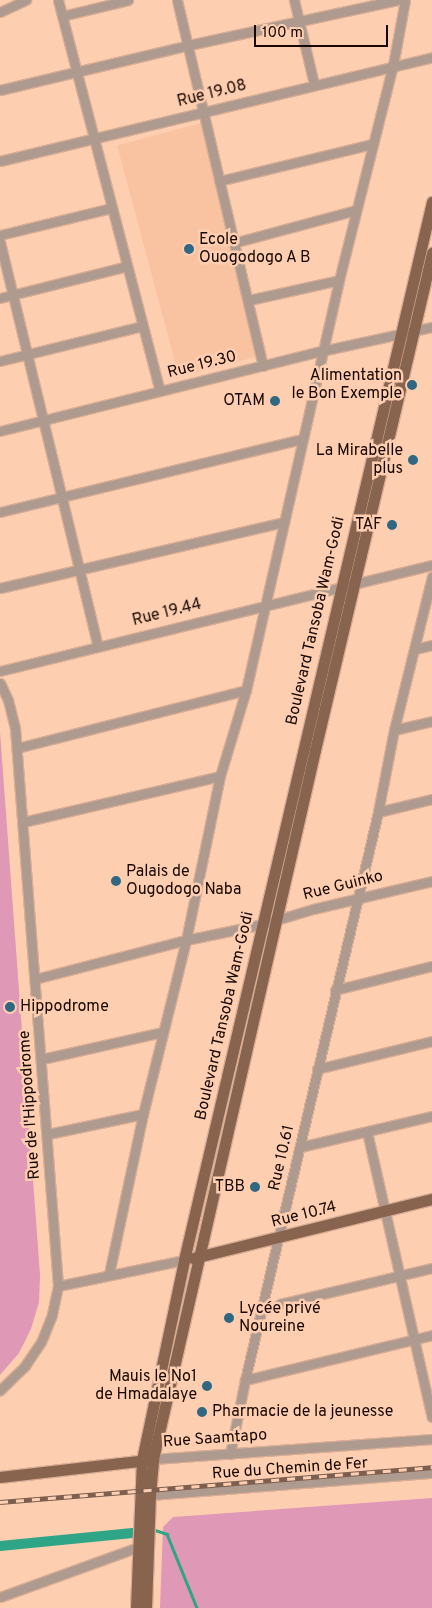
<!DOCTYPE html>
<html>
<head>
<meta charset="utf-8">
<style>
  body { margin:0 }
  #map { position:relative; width:432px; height:1608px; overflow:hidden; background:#feceb1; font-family:Overpass,sans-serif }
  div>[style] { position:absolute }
  .built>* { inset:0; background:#f9c2a1; transform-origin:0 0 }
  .green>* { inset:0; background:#df98b6 }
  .stream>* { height:2.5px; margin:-1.25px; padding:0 1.25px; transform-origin:1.25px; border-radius:1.25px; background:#2fa588 }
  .canal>* { height:10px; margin:-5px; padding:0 5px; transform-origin:5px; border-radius:5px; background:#2fa588 }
  .roads { filter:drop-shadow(1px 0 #d9ae95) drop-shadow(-1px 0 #d9ae95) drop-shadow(0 1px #d9ae95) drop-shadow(0 -1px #d9ae95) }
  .minor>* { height:9px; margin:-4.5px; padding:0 4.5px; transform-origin:4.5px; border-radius:4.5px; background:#ae9a8e }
  .major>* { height:11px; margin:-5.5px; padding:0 5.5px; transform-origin:5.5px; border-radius:5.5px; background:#88644f }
  .rail>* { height:4.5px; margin-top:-2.25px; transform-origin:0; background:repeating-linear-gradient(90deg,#feceb1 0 8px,#7d5f4f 0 16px); box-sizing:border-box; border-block:1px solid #7d5f4f }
  .dots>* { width:14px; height:14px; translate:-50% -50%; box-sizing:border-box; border:2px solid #feceb1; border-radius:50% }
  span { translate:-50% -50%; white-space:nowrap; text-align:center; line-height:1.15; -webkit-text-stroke:5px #feceb1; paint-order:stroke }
  .street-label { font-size:16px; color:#170701 }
  .poi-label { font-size:16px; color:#170701 }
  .left { translate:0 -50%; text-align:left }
  .right { translate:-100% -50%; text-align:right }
  .scale { position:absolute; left:254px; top:25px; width:134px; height:22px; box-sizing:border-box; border:2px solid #170701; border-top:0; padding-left:6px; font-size:15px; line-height:18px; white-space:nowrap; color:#170701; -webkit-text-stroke:4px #feceb1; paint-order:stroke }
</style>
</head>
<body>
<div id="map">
  <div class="built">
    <div style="left:205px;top:122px;width:240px;height:91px;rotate:75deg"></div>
  </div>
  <div class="green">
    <div style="clip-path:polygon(0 732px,40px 1275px,39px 1302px,31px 1329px,19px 1353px,0 1375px)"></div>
    <div style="clip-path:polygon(432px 1498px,432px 1608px,160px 1608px,163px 1527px,173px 1517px)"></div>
  </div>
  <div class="stream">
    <div style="left:155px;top:1530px;width:13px;rotate:18deg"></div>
    <div style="left:167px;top:1534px;width:80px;rotate:67.9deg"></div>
  </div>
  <div class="canal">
    <div style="left:0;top:1546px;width:133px;rotate:-5.6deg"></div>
  </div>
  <div class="roads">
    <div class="minor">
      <div style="left:58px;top:0;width:404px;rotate:75.4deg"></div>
      <div style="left:177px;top:0;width:376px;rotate:76.8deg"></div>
      <div style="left:294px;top:0;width:86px;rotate:76.6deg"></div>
      <div style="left:0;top:12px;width:29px;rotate:-25deg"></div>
      <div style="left:62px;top:16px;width:68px;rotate:-13.6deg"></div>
      <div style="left:0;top:90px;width:194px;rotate:-13.4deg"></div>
      <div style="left:189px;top:45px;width:213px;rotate:-12.2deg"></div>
      <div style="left:0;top:161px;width:444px;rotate:-13.5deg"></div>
      <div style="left:219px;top:181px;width:157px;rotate:-13.6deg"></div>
      <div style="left:0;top:235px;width:115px;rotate:-13.6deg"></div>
      <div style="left:0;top:242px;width:416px;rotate:76.4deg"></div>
      <div style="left:233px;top:243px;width:127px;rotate:-15deg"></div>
      <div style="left:0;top:298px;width:131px;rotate:-14.1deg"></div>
      <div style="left:249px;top:300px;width:92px;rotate:-12.5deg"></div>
      <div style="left:0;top:361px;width:147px;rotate:-13.8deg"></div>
      <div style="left:0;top:431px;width:332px;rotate:-14deg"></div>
      <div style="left:322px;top:351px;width:113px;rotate:-12.3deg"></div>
      <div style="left:0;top:512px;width:311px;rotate:-13.6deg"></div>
      <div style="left:0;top:588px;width:292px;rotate:-13.1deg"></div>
      <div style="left:415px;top:649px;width:17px;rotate:-13deg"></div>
      <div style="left:0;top:671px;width:445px;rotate:-13.8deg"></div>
      <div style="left:0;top:683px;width:19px;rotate:65deg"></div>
      <div style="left:8px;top:700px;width:29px;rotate:76deg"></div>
      <div style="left:15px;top:728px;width:560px;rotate:85.59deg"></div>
      <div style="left:58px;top:1286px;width:30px;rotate:102deg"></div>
      <div style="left:52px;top:1315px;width:29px;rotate:112deg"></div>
      <div style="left:41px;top:1342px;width:29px;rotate:124deg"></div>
      <div style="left:25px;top:1366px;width:35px;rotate:136deg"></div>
      <div style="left:394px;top:730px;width:39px;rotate:-13deg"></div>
      <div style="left:17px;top:748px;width:236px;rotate:-14.2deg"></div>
      <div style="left:378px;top:812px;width:56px;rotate:-13.5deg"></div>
      <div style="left:23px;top:822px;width:202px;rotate:-13.1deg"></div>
      <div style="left:35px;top:979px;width:156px;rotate:-14.5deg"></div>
      <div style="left:186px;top:940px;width:79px;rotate:-11.7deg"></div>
      <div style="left:263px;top:924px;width:52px;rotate:-16.7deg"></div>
      <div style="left:313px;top:909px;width:122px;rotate:-13.2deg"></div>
      <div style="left:335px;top:990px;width:100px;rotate:-13.9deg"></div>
      <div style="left:42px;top:1059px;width:124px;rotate:-12.6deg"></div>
      <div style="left:317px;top:1069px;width:118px;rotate:-13.7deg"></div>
      <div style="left:367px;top:1132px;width:292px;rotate:77.2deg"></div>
      <div style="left:48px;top:1134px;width:97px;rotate:-11.9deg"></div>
      <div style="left:300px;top:1147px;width:136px;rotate:-13.2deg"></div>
      <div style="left:109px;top:1274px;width:164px;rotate:-78deg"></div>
      <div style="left:143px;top:1114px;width:179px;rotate:-76.1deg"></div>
      <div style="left:186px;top:940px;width:167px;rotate:-78.3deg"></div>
      <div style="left:220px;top:776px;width:90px;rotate:-73.2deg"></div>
      <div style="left:246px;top:690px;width:420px;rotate:-77.2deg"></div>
      <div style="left:339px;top:280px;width:222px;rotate:-75.9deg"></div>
      <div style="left:393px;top:65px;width:66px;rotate:-79.5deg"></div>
      <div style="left:58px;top:1286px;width:129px;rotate:-11.7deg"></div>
      <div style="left:263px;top:1308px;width:174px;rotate:-13.3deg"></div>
      <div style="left:245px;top:1380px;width:192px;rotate:-13.5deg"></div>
      <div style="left:230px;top:1454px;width:76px;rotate:-78.5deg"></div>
      <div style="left:245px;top:1380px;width:583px;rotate:-76.82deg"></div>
      <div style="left:378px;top:812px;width:84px;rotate:-79deg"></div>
      <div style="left:394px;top:730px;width:158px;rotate:-76.1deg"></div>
      <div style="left:153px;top:1459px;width:280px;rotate:-4.1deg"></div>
      <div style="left:150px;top:1495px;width:283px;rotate:-4.5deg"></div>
      <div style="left:0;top:1597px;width:147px;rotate:-19.9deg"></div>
    </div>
    <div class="major">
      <div style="left:193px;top:1258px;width:246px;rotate:-13.9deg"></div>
      <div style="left:0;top:1477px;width:148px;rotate:-6.6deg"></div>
      <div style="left:136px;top:1608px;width:148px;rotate:-87.7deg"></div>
      <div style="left:142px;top:1460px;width:204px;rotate:-78.1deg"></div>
      <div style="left:184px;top:1260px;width:1087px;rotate:-76.81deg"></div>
      <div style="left:146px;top:1608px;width:113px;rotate:-88deg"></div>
      <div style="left:150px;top:1495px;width:36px;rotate:-85deg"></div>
      <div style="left:153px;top:1459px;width:727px;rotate:-77.13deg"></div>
      <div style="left:315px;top:750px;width:511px;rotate:-76.75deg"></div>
    </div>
  </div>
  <div class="rail">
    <div style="left:0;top:1502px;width:433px;rotate:-4.6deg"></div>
  </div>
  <div class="dots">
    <div style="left:189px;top:249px;background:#306782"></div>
    <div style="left:412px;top:385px;background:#306782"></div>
    <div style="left:275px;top:401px;background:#306782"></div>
    <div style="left:413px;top:460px;background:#306782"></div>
    <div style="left:392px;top:525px;background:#306782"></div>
    <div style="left:116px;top:881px;background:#306782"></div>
    <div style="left:10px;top:1007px;background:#306782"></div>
    <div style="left:255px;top:1187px;background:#306782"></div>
    <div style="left:229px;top:1318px;background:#306782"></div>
    <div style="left:207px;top:1386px;background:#306782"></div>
    <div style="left:202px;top:1412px;background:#306782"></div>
  </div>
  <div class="street-label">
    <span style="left:212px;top:94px;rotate:-14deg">Rue 19.08</span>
    <span style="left:202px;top:365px;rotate:-14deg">Rue 19.30</span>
    <span style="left:167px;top:613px;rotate:-14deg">Rue 19.44</span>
    <span style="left:316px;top:621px;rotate:-77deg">Boulevard Tansoba Wam-Godi</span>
    <span style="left:343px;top:886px;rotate:-14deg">Rue Guinko</span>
    <span style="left:225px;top:1016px;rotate:-77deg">Boulevard Tansoba Wam-Godi</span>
    <span style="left:30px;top:1105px;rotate:-94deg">Rue de l'Hippodrome</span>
    <span style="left:282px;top:1158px;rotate:-77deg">Rue 10.61</span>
    <span style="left:304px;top:1215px;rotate:-14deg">Rue 10.74</span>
    <span style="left:215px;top:1439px;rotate:-4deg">Rue Saamtapo</span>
    <span style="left:290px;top:1469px;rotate:-4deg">Rue du Chemin de Fer</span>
  </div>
  <div class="poi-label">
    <span class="left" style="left:199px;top:249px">Ecole<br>Ouogodogo A B</span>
    <span class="right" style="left:402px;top:385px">Alimentation<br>le Bon Exemple</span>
    <span class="right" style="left:265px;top:401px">OTAM</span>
    <span class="right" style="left:403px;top:460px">La Mirabelle<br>plus</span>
    <span class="right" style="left:382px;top:525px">TAF</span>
    <span class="left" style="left:126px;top:881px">Palais de<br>Ougodogo Naba</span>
    <span class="left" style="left:20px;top:1007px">Hippodrome</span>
    <span class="right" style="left:245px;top:1187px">TBB</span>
    <span class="left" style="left:239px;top:1318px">Lycée privé<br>Noureine</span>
    <span class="right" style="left:197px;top:1386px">Mauis le No1<br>de Hmadalaye</span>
    <span class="left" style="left:212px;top:1412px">Pharmacie de la jeunesse</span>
  </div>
  <div class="scale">100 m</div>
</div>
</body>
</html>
